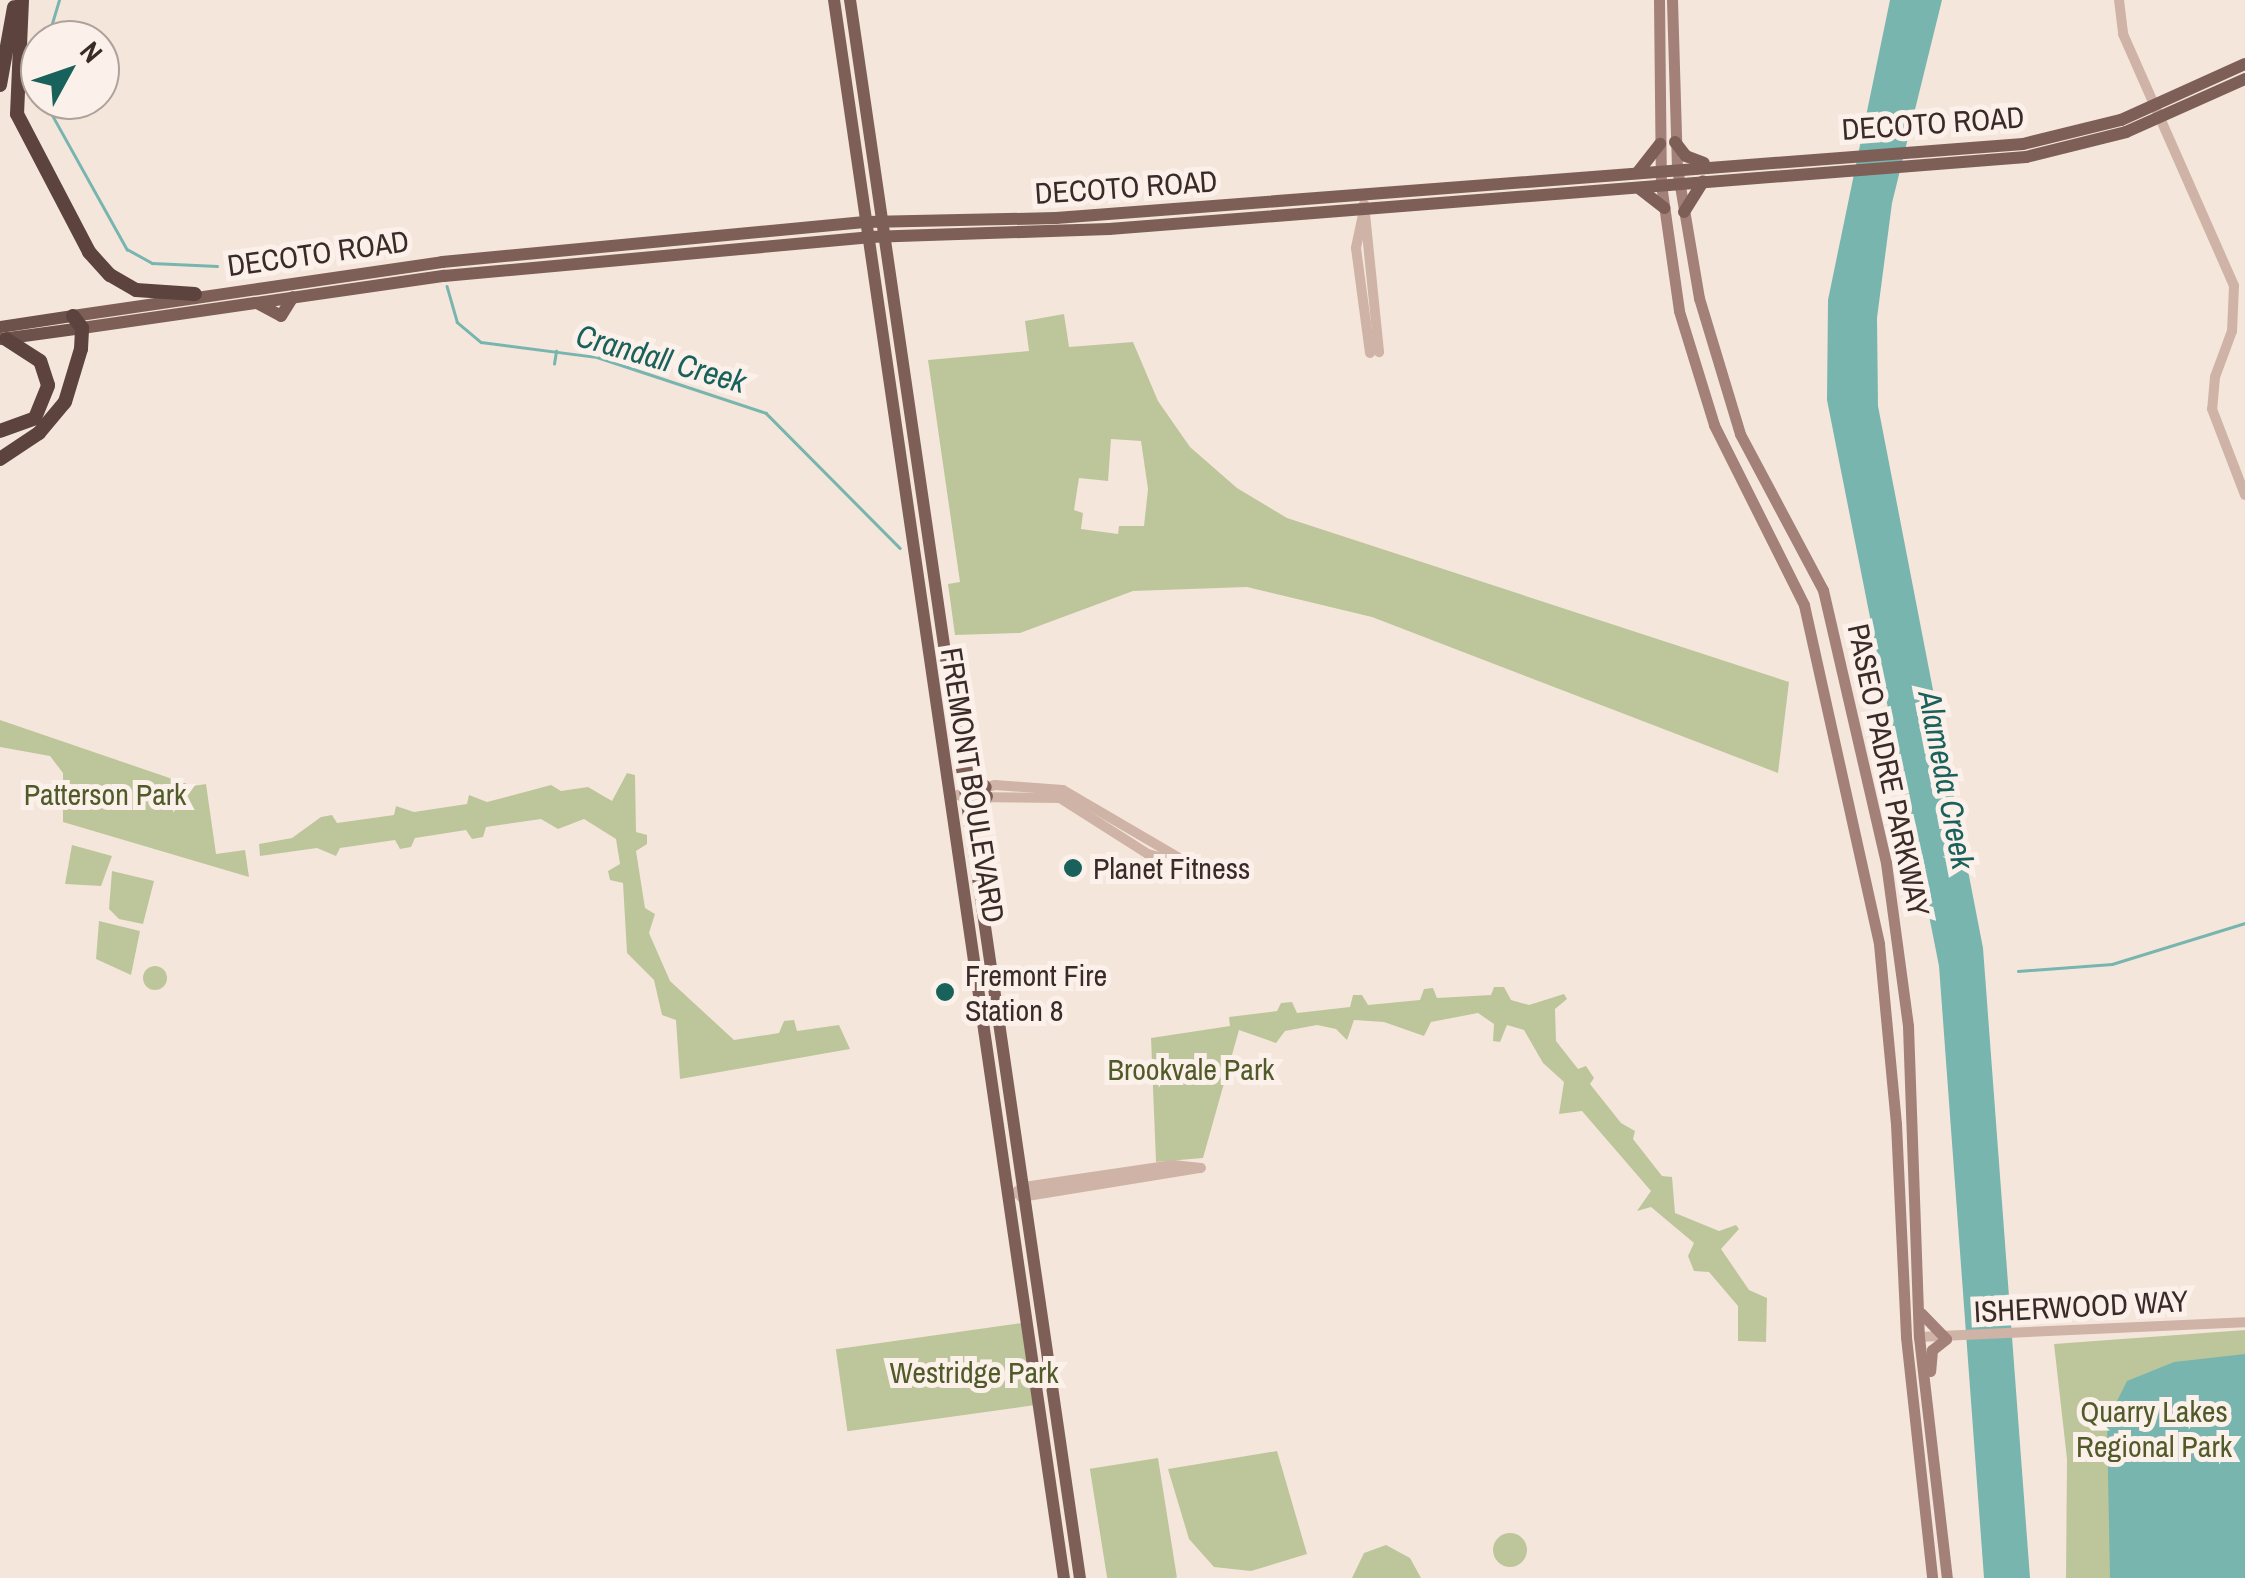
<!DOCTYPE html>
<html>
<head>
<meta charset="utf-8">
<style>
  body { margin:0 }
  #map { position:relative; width:2245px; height:1578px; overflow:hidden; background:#f5e6dc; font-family:"Archivo Narrow",sans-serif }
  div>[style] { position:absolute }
  .green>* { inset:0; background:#bdc69b; transform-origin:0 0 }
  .round { border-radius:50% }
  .water>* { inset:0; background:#78b5af }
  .stream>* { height:2.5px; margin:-1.25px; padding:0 1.25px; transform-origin:1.25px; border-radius:1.25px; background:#78b5af }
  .tertiary>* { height:10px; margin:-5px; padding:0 5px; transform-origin:5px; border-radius:5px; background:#cfb3a7 }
  .secondary>* { height:11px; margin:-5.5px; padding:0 5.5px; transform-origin:5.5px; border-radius:5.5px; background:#a38178 }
  .primary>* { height:12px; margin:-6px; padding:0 6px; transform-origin:6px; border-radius:6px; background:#7e5f58 }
  .trunk>* { height:12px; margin:-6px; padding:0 6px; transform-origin:6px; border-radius:6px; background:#6d514b }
  .motorway>* { height:14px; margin:-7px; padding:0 7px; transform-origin:7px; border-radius:7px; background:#5c433e }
  .dots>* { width:28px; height:28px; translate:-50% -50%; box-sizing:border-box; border:5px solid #fcf1ea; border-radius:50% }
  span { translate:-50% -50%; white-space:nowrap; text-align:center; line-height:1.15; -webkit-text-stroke:10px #fcf1ea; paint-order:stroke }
  .street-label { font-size:30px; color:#3a2b28 }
  .park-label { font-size:30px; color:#505b29 }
  .poi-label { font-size:30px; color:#3a2b28 }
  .left { translate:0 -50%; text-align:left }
  .water-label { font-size:32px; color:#19615b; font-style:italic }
  .north { position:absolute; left:20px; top:20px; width:100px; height:100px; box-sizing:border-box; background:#fcf1ea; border:2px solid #aea29c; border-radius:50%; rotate:50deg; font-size:28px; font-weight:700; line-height:40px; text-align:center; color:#3a2b28 }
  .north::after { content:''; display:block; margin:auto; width:35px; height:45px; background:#19615b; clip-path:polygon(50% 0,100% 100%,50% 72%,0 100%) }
</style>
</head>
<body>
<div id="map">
  <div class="green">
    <div style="clip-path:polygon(evenodd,1064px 314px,1069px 347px,1133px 342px,1158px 401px,1190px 447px,1237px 488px,1287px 518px,1789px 682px,1778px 773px,1372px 617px,1247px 587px,1133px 591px,1020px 633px,955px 635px,948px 584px,960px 582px,928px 360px,1029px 351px,1025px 321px,1064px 314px,1111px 439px,1141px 441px,1148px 489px,1144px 526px,1119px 526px,1118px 534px,1081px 529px,1083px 513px,1074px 510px,1079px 478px,1108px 481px,1111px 439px)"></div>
    <div style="clip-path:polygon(0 720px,193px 786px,206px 784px,216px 854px,245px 850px,249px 877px,63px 822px,63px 773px,50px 756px,0 747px)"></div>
    <div style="clip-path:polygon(627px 773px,635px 775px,636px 832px,647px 835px,647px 844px,636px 851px,645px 908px,655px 914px,649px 933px,670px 981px,734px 1040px,779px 1033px,784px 1021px,794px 1020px,797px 1031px,839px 1025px,850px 1049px,680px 1079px,676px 1020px,662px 1015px,654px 980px,627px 953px,623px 883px,610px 880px,608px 871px,620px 864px,616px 839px,584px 819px,558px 829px,541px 819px,486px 827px,483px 837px,472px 839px,466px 830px,415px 838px,411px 847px,400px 849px,395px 840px,340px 848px,336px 856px,317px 848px,260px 856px,259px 844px,292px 838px,321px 817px,332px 815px,337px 823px,394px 815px,396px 806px,414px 812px,467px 804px,469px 795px,487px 802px,551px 785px,561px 791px,588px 787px,612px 801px)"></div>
    <div style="clip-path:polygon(72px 845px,112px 856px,101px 886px,65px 884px)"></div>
    <div style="clip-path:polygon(112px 871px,154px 881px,143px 924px,119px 919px,109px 909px)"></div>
    <div style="clip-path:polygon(99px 921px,140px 931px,131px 975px,96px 959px)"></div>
    <div class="round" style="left:143px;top:966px;width:24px;height:24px"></div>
    <div style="clip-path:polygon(1494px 987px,1504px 987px,1511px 1000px,1529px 1005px,1564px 994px,1567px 999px,1555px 1009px,1556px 1041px,1578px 1069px,1586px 1066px,1594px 1078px,1590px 1084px,1621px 1123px,1635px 1131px,1633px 1139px,1662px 1176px,1672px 1177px,1675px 1213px,1719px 1231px,1736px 1225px,1739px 1229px,1721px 1249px,1749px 1290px,1767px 1298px,1766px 1342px,1738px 1341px,1738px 1306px,1709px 1272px,1694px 1271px,1688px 1256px,1694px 1243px,1651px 1207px,1637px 1211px,1651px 1191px,1582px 1111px,1559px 1114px,1564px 1082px,1543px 1063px,1524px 1030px,1507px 1025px,1500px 1042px,1493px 1041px,1494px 1024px,1478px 1013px,1431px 1022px,1424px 1036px,1384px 1022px,1354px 1020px,1347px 1040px,1336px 1029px,1317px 1025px,1285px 1031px,1276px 1043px,1239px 1030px,1203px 1158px,1156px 1162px,1151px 1038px,1230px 1026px,1229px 1017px,1277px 1011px,1281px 1003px,1292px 1002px,1297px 1013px,1350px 1007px,1353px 995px,1362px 995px,1368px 1005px,1420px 1000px,1424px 989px,1433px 988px,1437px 998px,1491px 995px)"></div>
    <div style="left:1022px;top:1323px;width:83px;height:188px;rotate:82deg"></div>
    <div style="clip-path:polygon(2245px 1330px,2245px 1578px,2066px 1578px,2067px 1459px,2054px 1344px)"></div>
    <div style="clip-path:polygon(1277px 1451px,1307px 1554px,1251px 1571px,1214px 1567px,1189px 1539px,1168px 1469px)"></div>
    <div style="left:1158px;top:1458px;width:121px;height:69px;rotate:81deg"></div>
    <div class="round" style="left:1493px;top:1533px;width:34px;height:34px"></div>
    <div style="clip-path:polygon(1386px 1545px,1410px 1558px,1421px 1578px,1352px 1578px,1364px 1553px)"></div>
  </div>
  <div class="water">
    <div style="clip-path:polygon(1890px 0,1942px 0,1892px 203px,1877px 318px,1878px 406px,1983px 948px,2030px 1578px,1984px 1578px,1939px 966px,1827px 400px,1828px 300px)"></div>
    <div style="clip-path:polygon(2245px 1354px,2245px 1578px,2110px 1578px,2107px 1421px,2127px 1381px,2174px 1362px)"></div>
  </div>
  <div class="stream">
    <div style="left:47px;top:40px;width:42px;rotate:-73.3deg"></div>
    <div style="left:40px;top:84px;width:2px;rotate:90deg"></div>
    <div style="left:44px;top:100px;width:171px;rotate:60.9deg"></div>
    <div style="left:127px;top:249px;width:29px;rotate:29deg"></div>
    <div style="left:152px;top:263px;width:65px;rotate:2.6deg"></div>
    <div style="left:447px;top:286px;width:37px;rotate:74deg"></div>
    <div style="left:457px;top:322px;width:31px;rotate:40deg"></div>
    <div style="left:481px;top:342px;width:117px;rotate:7.4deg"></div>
    <div style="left:597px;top:357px;width:178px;rotate:18.3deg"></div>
    <div style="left:766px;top:413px;width:190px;rotate:45.2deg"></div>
    <div style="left:554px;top:364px;width:13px;rotate:-81deg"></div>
    <div style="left:2018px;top:971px;width:94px;rotate:-4.3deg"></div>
    <div style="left:2112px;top:964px;width:139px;rotate:-17.1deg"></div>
  </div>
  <div class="tertiary">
    <div style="left:2119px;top:0;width:34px;rotate:83deg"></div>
    <div style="left:2123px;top:34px;width:275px;rotate:66.2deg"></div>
    <div style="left:2234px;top:286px;width:45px;rotate:92.5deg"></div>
    <div style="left:2232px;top:331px;width:49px;rotate:110.3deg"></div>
    <div style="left:2215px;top:377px;width:32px;rotate:95deg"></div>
    <div style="left:2212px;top:409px;width:92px;rotate:69deg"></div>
    <div style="left:1364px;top:204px;width:149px;rotate:84.2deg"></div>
    <div style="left:1364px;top:210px;width:39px;rotate:102deg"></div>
    <div style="left:1356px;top:248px;width:106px;rotate:82.4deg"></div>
    <div style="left:950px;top:797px;width:47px;rotate:-14.9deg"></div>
    <div style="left:995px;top:785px;width:68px;rotate:4.2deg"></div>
    <div style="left:1063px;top:790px;width:153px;rotate:30.3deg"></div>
    <div style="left:962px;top:797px;width:98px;rotate:0.6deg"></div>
    <div style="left:1060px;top:798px;width:104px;rotate:32.5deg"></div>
    <div style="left:1148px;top:854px;width:49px;rotate:15.5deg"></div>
    <div style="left:1010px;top:1196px;width:17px;rotate:-33deg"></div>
    <div style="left:1024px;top:1187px;width:151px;rotate:-8.4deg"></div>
    <div style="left:1173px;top:1165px;width:28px;rotate:6deg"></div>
    <div style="left:1021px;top:1197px;width:182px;rotate:-9.2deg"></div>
    <div style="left:1919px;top:1337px;width:326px;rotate:-2.6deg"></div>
  </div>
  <div class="secondary">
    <div style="left:1659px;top:0;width:184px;rotate:89.4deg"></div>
    <div style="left:1661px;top:184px;width:128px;rotate:81.9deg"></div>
    <div style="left:1679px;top:311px;width:119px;rotate:72.9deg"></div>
    <div style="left:1714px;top:425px;width:201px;rotate:63.4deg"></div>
    <div style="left:1804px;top:605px;width:347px;rotate:77.5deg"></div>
    <div style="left:1879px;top:944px;width:181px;rotate:84.6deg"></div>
    <div style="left:1896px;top:1124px;width:213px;rotate:87.3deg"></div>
    <div style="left:1906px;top:1337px;width:242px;rotate:83.8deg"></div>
    <div style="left:1672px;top:0;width:168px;rotate:88.3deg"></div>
    <div style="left:1677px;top:168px;width:132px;rotate:80.4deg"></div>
    <div style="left:1699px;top:298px;width:142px;rotate:73.2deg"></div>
    <div style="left:1740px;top:434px;width:177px;rotate:62deg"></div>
    <div style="left:1823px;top:590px;width:280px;rotate:77deg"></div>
    <div style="left:1886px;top:863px;width:164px;rotate:82.3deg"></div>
    <div style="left:1908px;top:1026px;width:311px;rotate:88deg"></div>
    <div style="left:1919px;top:1337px;width:243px;rotate:83.4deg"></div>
    <div style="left:1921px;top:1313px;width:36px;rotate:46deg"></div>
    <div style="left:1946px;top:1339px;width:18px;rotate:142deg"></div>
    <div style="left:1932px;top:1350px;width:21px;rotate:95deg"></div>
  </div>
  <div class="primary">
    <div style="left:834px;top:0;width:1595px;rotate:81.71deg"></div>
    <div style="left:850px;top:0;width:1595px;rotate:81.71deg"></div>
    <div style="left:1675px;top:142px;width:18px;rotate:52deg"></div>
    <div style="left:1686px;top:156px;width:19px;rotate:21deg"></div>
    <div style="left:1638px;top:172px;width:36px;rotate:-52deg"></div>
    <div style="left:1640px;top:189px;width:31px;rotate:38deg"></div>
    <div style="left:1684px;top:212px;width:36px;rotate:-58deg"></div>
    <div style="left:257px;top:303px;width:27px;rotate:28deg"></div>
    <div style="left:281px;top:316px;width:22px;rotate:-58deg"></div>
    <div style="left:73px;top:316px;width:373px;rotate:-8.3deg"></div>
    <div style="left:442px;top:262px;width:427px;rotate:-5.4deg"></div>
    <div style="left:867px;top:222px;width:189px;rotate:-1.2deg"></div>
    <div style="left:1056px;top:218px;width:970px;rotate:-4.38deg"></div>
    <div style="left:2023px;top:144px;width:101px;rotate:-13.8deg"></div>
    <div style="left:2121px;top:120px;width:136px;rotate:-24.3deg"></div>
    <div style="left:82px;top:328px;width:366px;rotate:-8.2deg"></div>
    <div style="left:444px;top:276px;width:427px;rotate:-5.2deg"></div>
    <div style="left:869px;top:237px;width:240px;rotate:-1.9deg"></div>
    <div style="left:1109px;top:229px;width:920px;rotate:-4.49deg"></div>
    <div style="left:2026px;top:157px;width:103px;rotate:-14deg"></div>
    <div style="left:2126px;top:132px;width:130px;rotate:-24deg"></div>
    <div style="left:968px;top:768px;width:26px;rotate:47deg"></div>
    <div style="left:975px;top:817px;width:24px;rotate:-60deg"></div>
  </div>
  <div class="trunk">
    <div style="left:0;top:327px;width:74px;rotate:-8.6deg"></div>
    <div style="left:2px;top:339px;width:81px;rotate:-7.8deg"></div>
  </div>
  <div class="motorway">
    <div style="left:22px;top:0;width:114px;rotate:92.5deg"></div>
    <div style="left:17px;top:114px;width:156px;rotate:62.4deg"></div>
    <div style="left:89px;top:252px;width:31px;rotate:48deg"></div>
    <div style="left:110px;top:275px;width:30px;rotate:30deg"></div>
    <div style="left:136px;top:290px;width:59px;rotate:3.9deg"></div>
    <div style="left:0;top:85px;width:79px;rotate:-79.8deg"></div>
    <div style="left:0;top:431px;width:37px;rotate:-20deg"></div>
    <div style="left:35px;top:418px;width:35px;rotate:-68deg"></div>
    <div style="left:48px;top:385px;width:25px;rotate:-108deg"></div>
    <div style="left:40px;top:361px;width:40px;rotate:-147.1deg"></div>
    <div style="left:0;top:459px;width:47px;rotate:-33.7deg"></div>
    <div style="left:39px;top:433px;width:40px;rotate:-50deg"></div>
    <div style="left:65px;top:402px;width:55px;rotate:-73.2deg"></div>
    <div style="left:81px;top:349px;width:21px;rotate:-87deg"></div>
    <div style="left:82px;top:328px;width:15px;rotate:-127deg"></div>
  </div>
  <div class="dots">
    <div style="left:1073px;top:868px;background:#19615b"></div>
    <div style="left:945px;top:992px;background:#19615b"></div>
  </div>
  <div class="street-label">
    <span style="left:1933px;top:123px;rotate:-4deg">DECOTO ROAD</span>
    <span style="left:1126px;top:187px;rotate:-4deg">DECOTO ROAD</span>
    <span style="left:318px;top:253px;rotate:-8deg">DECOTO ROAD</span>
    <span style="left:1889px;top:770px;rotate:78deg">PASEO PADRE PARKWAY</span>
    <span style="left:973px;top:785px;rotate:81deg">FREMONT BOULEVARD</span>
    <span style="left:2081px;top:1306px;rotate:-3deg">ISHERWOOD WAY</span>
  </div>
  <div class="park-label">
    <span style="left:105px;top:794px">Patterson Park</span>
    <span style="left:1191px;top:1069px">Brookvale Park</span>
    <span style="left:974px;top:1372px">Westridge Park</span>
    <span style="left:2154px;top:1428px">Quarry Lakes<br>Regional Park</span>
  </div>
  <div class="poi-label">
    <span class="left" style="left:1093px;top:868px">Planet Fitness</span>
    <span class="left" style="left:965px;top:992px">Fremont Fire<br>Station 8</span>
  </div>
  <div class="water-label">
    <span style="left:661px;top:359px;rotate:16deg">Crandall Creek</span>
    <span style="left:1946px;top:780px;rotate:79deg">Alameda Creek</span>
  </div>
  <div class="north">N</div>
</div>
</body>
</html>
